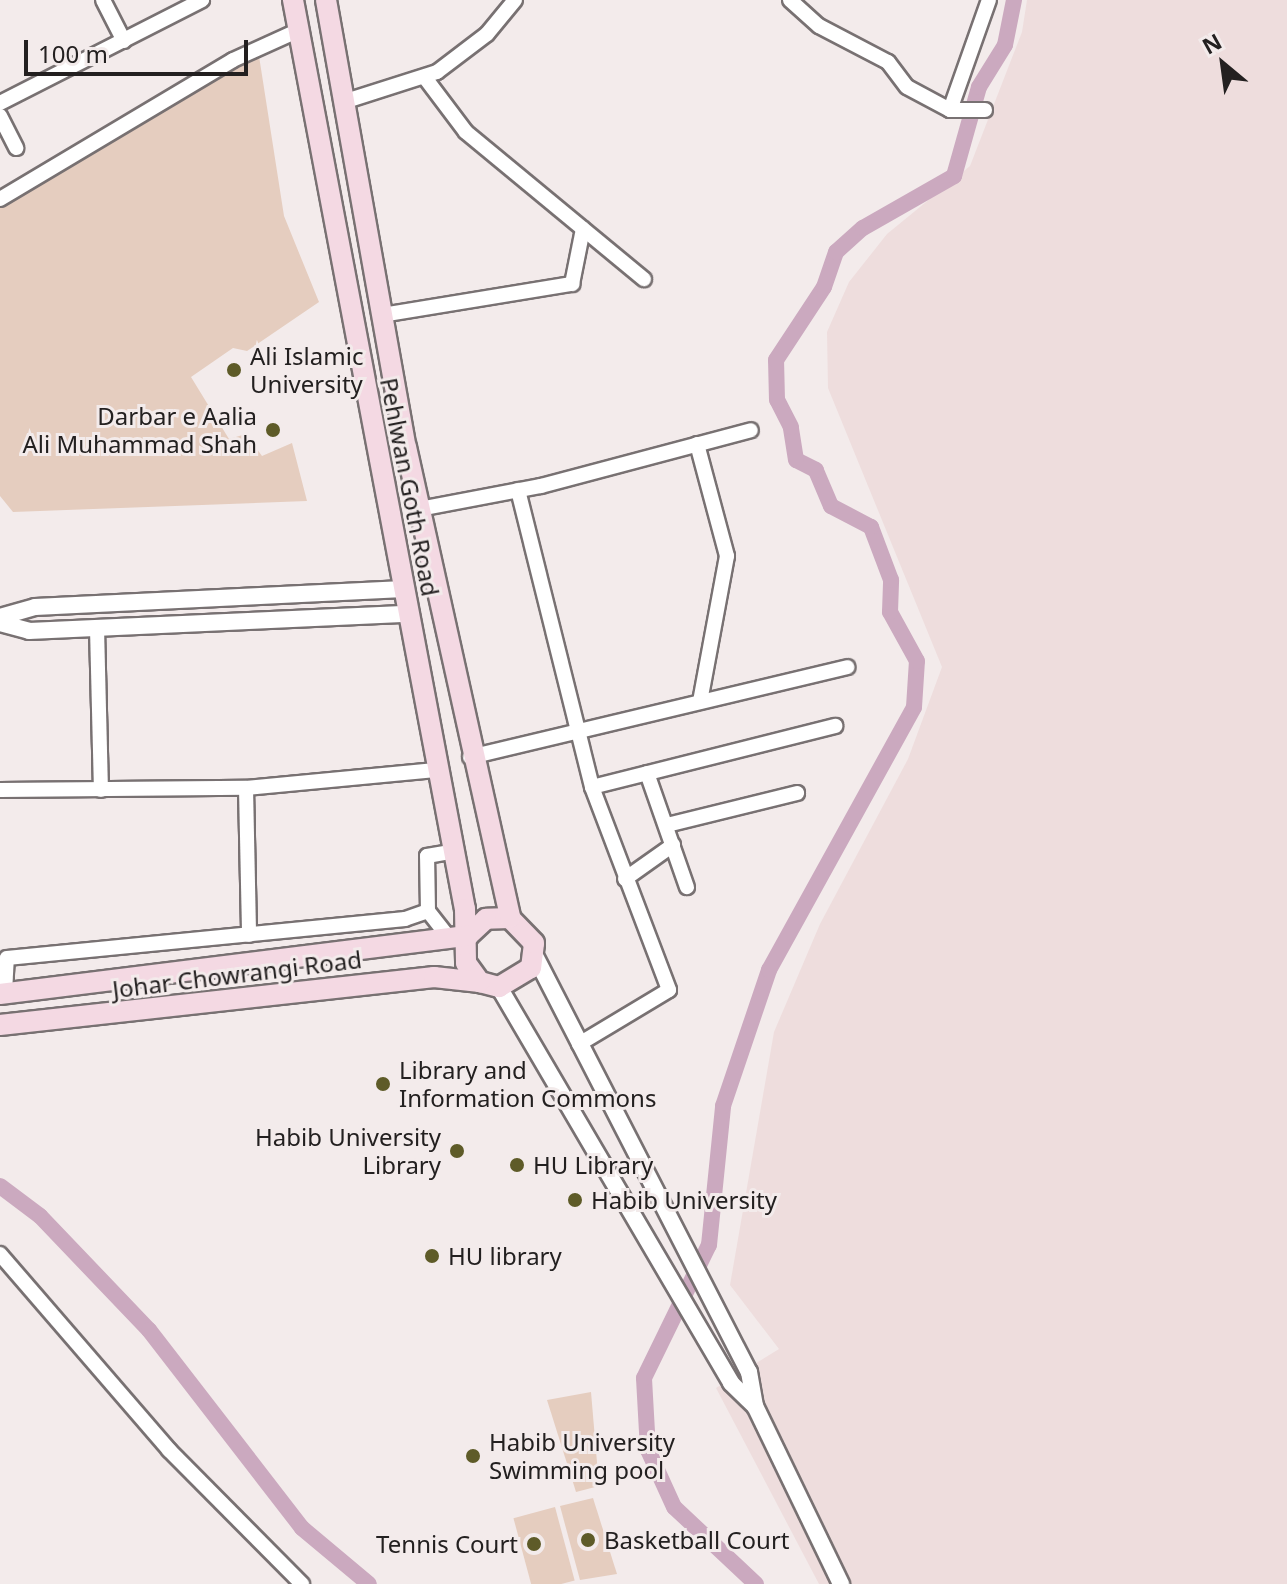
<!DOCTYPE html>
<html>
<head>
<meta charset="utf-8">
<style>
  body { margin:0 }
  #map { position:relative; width:1287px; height:1584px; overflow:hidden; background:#f3ebeb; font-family:"Noto Sans",sans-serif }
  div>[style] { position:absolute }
  .built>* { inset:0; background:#edd }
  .green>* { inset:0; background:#e5cdbf; transform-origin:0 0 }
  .canal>* { height:16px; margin:-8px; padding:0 8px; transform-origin:8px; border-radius:8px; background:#cba9bf }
  .roads { filter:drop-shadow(2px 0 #787172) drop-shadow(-2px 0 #787172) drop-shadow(0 2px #787172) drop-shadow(0 -2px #787172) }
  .minor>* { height:14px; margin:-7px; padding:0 7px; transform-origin:7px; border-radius:7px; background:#fff }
  .tertiary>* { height:16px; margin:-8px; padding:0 8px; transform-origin:8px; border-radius:8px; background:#fff }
  .secondary>* { height:20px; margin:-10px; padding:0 10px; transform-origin:10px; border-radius:10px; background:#f4d9e3 }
  .dots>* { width:22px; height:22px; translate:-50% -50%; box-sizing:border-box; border:4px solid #f3ebeb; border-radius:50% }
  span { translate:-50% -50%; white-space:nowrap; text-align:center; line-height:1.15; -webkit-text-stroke:6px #f3ebeb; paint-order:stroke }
  .poi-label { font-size:24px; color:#232020 }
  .left { translate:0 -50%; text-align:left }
  .right { translate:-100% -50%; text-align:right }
  .street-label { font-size:24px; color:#232020 }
  .north { position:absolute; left:1183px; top:24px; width:80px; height:80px; -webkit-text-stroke:6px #f3ebeb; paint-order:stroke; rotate:331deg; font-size:22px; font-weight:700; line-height:32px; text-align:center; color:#232020 }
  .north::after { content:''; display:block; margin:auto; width:28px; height:36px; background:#232020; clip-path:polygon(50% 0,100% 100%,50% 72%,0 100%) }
  .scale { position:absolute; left:24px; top:40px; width:224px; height:36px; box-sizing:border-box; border:4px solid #232020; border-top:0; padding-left:10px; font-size:24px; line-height:28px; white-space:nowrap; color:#232020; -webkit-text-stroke:6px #f3ebeb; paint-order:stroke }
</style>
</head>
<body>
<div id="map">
  <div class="built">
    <div style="clip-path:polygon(1027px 0,1287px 0,1287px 1584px,819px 1584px,716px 1388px,779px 1349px,730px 1285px,774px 1032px,820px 924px,908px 759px,942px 667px,828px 388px,827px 332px,849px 282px,887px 234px,970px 166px,1022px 32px)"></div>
  </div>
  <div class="green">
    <div style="clip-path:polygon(259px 56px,284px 216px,319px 302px,247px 351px,233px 348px,191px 377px,229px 439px,246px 434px,262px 456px,292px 443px,307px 501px,13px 512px,0 496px,0 206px)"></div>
    <div style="clip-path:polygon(591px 1392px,599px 1486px,576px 1492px,547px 1400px)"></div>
    <div style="clip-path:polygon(593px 1498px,617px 1574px,580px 1580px,560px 1506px)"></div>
    <div style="left:555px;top:1507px;width:76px;height:43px;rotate:75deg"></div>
  </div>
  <div class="canal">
    <div style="left:0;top:1186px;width:50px;rotate:36.9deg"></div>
    <div style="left:40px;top:1216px;width:158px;rotate:46.3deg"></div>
    <div style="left:149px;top:1330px;width:250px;rotate:52.3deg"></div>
    <div style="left:302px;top:1528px;width:87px;rotate:39.9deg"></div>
    <div style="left:756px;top:1584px;width:112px;rotate:-136.8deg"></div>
    <div style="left:674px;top:1507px;width:63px;rotate:-114.5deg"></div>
    <div style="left:648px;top:1450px;width:72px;rotate:-93.2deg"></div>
    <div style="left:644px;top:1378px;width:148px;rotate:-64deg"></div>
    <div style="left:709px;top:1245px;width:140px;rotate:-84.2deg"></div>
    <div style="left:723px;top:1106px;width:144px;rotate:-71.3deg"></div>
    <div style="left:769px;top:970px;width:300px;rotate:-61.1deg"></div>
    <div style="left:914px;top:707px;width:46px;rotate:-86.3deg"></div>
    <div style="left:917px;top:661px;width:56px;rotate:-118.9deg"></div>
    <div style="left:890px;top:612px;width:32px;rotate:-88deg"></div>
    <div style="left:891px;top:580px;width:57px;rotate:-110.7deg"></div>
    <div style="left:871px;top:527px;width:45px;rotate:-152.3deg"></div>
    <div style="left:831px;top:506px;width:39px;rotate:-113deg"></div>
    <div style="left:816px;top:470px;width:22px;rotate:-153deg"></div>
    <div style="left:796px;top:460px;width:33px;rotate:-99deg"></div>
    <div style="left:791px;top:427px;width:30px;rotate:-117deg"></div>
    <div style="left:777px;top:400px;width:40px;rotate:-91.4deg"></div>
    <div style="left:776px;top:360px;width:87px;rotate:-56.7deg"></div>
    <div style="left:824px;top:287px;width:37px;rotate:-71deg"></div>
    <div style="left:836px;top:252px;width:36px;rotate:-42deg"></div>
    <div style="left:863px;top:228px;width:105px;rotate:-29.7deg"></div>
    <div style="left:954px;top:176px;width:92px;rotate:-74.3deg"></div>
    <div style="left:979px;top:87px;width:49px;rotate:-58.2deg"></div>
    <div style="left:1005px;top:45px;width:46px;rotate:-78.7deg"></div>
  </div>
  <div class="roads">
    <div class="minor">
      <div style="left:103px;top:0;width:46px;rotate:62.9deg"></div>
      <div style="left:790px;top:0;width:39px;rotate:42deg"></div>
      <div style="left:819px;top:26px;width:78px;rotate:27.6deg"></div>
      <div style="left:888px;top:62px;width:31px;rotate:53deg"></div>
      <div style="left:907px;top:87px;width:49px;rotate:28.1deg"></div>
      <div style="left:950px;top:110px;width:35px"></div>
      <div style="left:426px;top:79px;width:66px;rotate:53deg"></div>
      <div style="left:466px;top:132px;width:231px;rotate:39.6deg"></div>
      <div style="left:343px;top:102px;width:99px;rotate:-17.7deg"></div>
      <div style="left:437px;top:72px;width:63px;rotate:-37.2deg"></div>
      <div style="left:487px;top:34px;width:44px;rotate:-50.5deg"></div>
      <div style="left:0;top:103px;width:227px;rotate:-27deg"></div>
      <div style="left:950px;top:110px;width:117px;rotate:-70.5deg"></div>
      <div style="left:0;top:116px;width:36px;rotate:63deg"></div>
      <div style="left:0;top:199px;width:271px;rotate:-30.8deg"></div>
      <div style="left:233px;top:60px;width:70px;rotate:-24.4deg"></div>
      <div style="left:382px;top:315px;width:193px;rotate:-9.3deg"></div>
      <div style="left:572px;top:284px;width:56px;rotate:-78.7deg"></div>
      <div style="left:697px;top:444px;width:116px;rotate:75deg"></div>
      <div style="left:727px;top:556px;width:148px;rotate:100.5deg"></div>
      <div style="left:518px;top:490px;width:306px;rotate:76deg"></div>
      <div style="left:592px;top:787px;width:217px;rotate:69.2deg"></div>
      <div style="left:669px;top:990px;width:105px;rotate:149deg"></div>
      <div style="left:419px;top:509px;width:124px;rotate:-10.7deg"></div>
      <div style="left:541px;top:486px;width:217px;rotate:-14.9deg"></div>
      <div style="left:97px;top:628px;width:162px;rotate:88.6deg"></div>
      <div style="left:470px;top:757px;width:388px;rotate:-13.4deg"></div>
      <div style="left:647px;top:773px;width:121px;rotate:70.7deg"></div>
      <div style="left:592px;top:787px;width:251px;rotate:-14.1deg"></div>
      <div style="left:246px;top:788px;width:193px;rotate:-5.4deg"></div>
      <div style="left:0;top:790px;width:246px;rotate:-0.5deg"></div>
      <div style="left:246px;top:788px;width:147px;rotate:88.8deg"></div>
      <div style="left:667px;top:825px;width:134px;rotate:-13.8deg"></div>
      <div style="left:625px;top:879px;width:59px;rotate:-35.3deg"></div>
      <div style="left:428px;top:911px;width:55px;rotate:-91deg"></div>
      <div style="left:427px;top:856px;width:27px;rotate:-10deg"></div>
      <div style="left:5px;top:993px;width:35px;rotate:-87deg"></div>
      <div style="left:7px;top:958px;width:400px;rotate:-5.6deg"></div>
      <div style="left:405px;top:919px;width:24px;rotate:-19deg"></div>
      <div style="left:428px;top:911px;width:36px;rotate:52deg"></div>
      <div style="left:0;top:1254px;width:259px;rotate:49.2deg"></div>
      <div style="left:169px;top:1450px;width:189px;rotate:45.2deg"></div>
    </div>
    <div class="tertiary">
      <div style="left:0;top:617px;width:36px;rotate:-16deg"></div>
      <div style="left:35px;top:607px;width:369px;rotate:-2.8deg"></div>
      <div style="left:0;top:623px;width:30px;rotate:15deg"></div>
      <div style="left:29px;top:631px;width:379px;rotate:-2.6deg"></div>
      <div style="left:535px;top:956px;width:468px;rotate:62.8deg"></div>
      <div style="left:749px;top:1372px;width:35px;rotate:80deg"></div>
      <div style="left:499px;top:987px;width:459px;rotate:59.6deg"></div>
      <div style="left:731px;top:1383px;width:33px;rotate:44deg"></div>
      <div style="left:755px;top:1406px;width:198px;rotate:64.2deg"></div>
    </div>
    <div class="secondary">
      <div style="left:293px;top:0;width:925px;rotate:79.29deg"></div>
      <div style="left:465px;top:909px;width:54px;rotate:88.9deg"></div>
      <div style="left:466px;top:963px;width:24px;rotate:54deg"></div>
      <div style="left:480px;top:982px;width:20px;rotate:15deg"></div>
      <div style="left:499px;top:987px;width:37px;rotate:-31deg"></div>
      <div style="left:531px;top:968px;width:25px;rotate:-83deg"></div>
      <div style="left:534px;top:943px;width:35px;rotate:-134deg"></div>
      <div style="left:510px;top:918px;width:24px;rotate:178deg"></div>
      <div style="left:486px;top:919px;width:25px;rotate:137deg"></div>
      <div style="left:326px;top:0;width:454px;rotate:79.9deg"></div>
      <div style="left:406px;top:447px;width:482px;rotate:77.5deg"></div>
      <div style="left:0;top:994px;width:472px;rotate:-7.1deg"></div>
      <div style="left:0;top:1025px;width:437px;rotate:-6.3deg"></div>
      <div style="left:434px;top:977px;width:46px;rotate:6.2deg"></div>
    </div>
  </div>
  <div class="dots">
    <div style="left:234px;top:370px;background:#5e5b28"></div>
    <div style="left:273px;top:430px;background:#5e5b28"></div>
    <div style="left:383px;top:1084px;background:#5e5b28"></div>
    <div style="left:457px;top:1151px;background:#5e5b28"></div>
    <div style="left:517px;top:1165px;background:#5e5b28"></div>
    <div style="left:575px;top:1200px;background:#5e5b28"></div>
    <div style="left:432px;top:1256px;background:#5e5b28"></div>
    <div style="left:473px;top:1456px;background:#5e5b28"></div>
    <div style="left:588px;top:1540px;background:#5e5b28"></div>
    <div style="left:534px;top:1544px;background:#5e5b28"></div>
  </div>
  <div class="poi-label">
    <span class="left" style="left:250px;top:370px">Ali Islamic<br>University</span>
    <span class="right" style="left:257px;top:430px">Darbar e Aalia<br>Ali Muhammad Shah</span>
    <span class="left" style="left:399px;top:1084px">Library and<br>Information Commons</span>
    <span class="right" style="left:441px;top:1151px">Habib University<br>Library</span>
    <span class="left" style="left:533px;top:1165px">HU Library</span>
    <span class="left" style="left:591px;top:1200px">Habib University</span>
    <span class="left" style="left:448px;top:1256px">HU library</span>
    <span class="left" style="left:489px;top:1456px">Habib University<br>Swimming pool</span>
    <span class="left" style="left:604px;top:1540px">Basketball Court</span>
    <span class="right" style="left:518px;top:1544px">Tennis Court</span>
  </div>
  <div class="street-label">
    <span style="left:410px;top:487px;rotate:79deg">Pehlwan Goth Road</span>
    <span style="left:237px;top:974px;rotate:-7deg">Johar Chowrangi Road</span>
  </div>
  <div class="north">N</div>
  <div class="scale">100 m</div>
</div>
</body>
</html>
